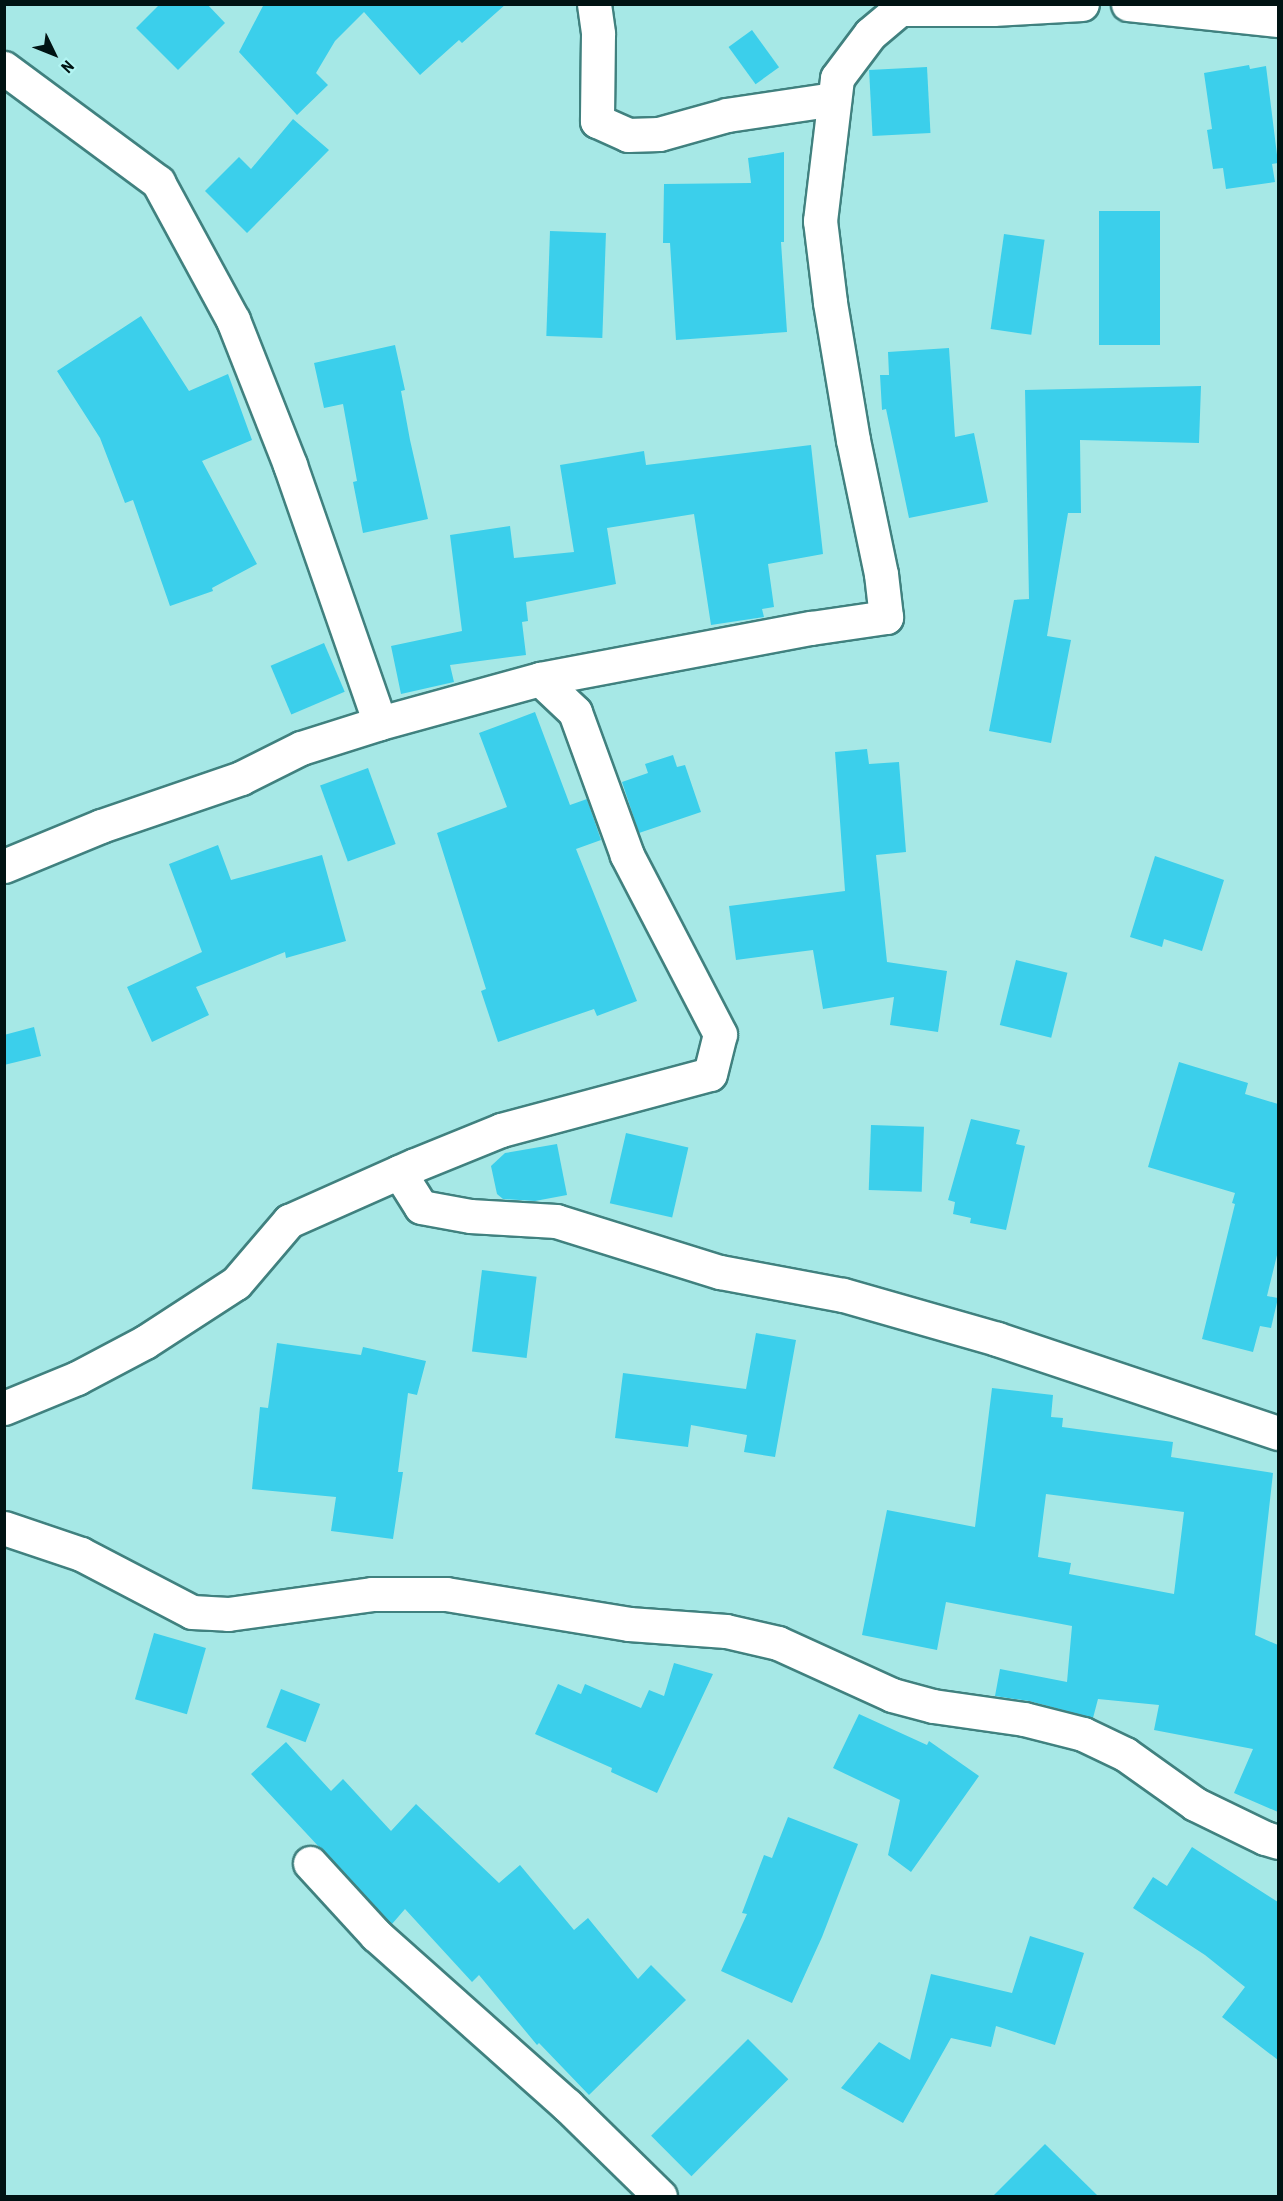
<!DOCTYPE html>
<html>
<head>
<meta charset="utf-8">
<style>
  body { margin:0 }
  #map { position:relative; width:1283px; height:2201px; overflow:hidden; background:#a6e8e6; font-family:"Roboto Condensed",sans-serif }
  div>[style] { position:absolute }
  .building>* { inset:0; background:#3bcfeb; transform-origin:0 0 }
  .roads { filter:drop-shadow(2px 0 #40817f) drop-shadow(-2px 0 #40817f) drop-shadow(0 2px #40817f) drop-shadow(0 -2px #40817f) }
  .minor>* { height:33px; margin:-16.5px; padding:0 16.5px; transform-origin:16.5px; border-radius:16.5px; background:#fff }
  span { translate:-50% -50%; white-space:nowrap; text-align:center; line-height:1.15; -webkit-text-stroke:6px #b3f5f3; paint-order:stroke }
  .frame { position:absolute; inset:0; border:6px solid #001313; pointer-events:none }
  .north { position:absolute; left:24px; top:24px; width:60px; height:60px; -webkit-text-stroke:4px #b3f5f3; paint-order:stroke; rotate:133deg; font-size:16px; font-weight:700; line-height:24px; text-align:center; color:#001313 }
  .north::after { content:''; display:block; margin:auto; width:21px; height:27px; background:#001313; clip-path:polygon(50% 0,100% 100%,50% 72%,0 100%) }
</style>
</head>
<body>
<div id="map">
  <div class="building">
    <div style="clip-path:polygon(160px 4px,207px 4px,225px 23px,178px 70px,136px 28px)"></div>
    <div style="clip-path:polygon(264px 4px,506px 4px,462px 43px,459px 40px,420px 75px,364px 12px,335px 41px,316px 73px,328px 85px,297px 115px,239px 52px)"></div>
    <div style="left:752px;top:30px;width:46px;height:29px;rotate:54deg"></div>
    <div style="clip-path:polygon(1249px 65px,1250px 69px,1266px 66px,1278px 163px,1272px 164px,1275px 182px,1226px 189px,1223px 168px,1213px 169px,1207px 130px,1212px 129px,1204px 73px)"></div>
    <div style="left:927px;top:67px;width:66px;height:58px;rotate:87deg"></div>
    <div style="clip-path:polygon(293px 119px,329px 150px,247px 233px,205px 191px,239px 157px,251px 169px)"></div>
    <div style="clip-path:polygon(784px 152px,784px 242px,781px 242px,787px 332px,676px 340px,670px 243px,663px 243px,664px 184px,751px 183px,748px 158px)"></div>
    <div style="left:1099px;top:211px;width:61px;height:134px"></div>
    <div style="left:550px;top:231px;width:56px;height:105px;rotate:2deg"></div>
    <div style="left:1004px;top:234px;width:41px;height:96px;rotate:8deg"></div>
    <div style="clip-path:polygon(141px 316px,189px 391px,228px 374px,252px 440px,202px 461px,257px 564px,212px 588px,213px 591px,170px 606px,133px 500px,125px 503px,100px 438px,57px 371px)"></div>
    <div style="clip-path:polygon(395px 345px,405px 390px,401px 391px,410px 440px,428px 519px,363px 533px,353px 482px,357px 481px,343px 404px,324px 408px,314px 363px)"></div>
    <div style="clip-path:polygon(949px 348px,955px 437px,974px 433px,988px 502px,909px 518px,886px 409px,882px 410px,880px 375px,889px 375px,888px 352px)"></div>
    <div style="clip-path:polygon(1201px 386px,1199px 443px,1080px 440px,1081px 513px,1068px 513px,1047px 636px,1071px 640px,1051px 743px,989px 731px,1014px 600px,1029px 599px,1025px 390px)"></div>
    <div style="clip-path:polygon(811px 445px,823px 554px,768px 564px,774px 607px,762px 609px,764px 617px,711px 625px,694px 514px,607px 528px,616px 584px,526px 602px,528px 621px,522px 622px,526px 655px,450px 665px,454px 682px,401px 694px,391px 646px,462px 631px,450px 535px,510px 526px,514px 558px,574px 552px,560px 465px,644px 451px,646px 465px)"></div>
    <div style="left:324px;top:643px;width:53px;height:58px;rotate:67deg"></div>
    <div style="clip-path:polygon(535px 712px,570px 805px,587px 799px,601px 840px,576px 849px,637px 1001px,597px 1016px,594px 1009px,498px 1042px,481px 991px,486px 989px,437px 833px,507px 807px,479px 733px)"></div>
    <div style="clip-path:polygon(867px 749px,869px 764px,899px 762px,906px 852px,876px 855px,887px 962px,947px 971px,938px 1032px,890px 1025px,894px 997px,823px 1009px,813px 950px,736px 960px,729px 906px,845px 891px,835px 752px)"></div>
    <div style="clip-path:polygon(673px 755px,677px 767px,685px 765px,701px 812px,639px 833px,622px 782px,648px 773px,645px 764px)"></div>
    <div style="left:368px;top:768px;width:81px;height:51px;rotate:70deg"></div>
    <div style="clip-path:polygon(218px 845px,231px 880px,322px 855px,346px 941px,286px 958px,285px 952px,196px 987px,209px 1015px,152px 1042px,127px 987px,202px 952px,169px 864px)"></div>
    <div style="clip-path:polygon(1155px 856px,1224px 880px,1202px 951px,1164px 939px,1162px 947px,1130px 937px)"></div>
    <div style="left:1016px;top:960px;width:53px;height:67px;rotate:14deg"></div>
    <div style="clip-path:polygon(34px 1027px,41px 1056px,4px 1065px,4px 1035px)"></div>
    <div style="clip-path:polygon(1179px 1062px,1248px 1083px,1245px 1094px,1278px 1104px,1278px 1251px,1267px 1296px,1278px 1298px,1271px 1328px,1260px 1326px,1253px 1352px,1202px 1339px,1235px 1204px,1232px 1203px,1235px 1193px,1148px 1167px)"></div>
    <div style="clip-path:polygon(971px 1119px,1020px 1130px,1016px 1144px,1025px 1146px,1006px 1230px,970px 1223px,971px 1218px,953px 1214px,955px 1202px,948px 1200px)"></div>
    <div style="left:871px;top:1125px;width:53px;height:65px;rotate:2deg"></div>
    <div style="left:626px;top:1133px;width:64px;height:72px;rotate:13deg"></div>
    <div style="clip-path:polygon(557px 1144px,567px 1195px,535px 1201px,503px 1199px,497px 1194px,491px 1166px,505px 1153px)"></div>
    <div style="left:482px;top:1270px;width:55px;height:82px;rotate:7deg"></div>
    <div style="clip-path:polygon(756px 1333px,796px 1340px,775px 1457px,744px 1452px,747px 1435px,691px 1425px,688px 1447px,615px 1438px,623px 1373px,746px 1389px)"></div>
    <div style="clip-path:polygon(277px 1343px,361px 1355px,363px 1347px,426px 1361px,417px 1395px,408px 1393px,398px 1472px,403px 1472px,393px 1539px,331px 1531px,336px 1497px,252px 1489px,260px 1407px,268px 1408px)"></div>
    <div style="clip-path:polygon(evenodd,992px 1388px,1053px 1395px,1051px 1417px,1063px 1418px,1062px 1427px,1173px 1442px,1171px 1457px,1273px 1473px,1255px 1635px,1278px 1645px,1278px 1812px,1234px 1793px,1253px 1749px,1154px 1730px,1159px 1705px,1098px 1699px,1093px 1718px,1029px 1701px,995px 1696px,1000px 1669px,1067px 1682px,1072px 1626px,946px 1602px,937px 1650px,862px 1635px,887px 1510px,975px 1527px,992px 1388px,1046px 1494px,1184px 1512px,1174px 1594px,1069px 1574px,1071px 1563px,1038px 1557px,1046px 1494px)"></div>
    <div style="left:154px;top:1633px;width:54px;height:69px;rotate:16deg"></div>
    <div style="clip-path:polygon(674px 1663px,713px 1674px,657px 1793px,611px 1772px,612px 1768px,535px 1734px,558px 1684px,581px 1694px,585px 1684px,641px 1708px,649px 1690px,664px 1696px)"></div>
    <div style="left:281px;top:1689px;width:42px;height:41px;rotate:21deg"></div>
    <div style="clip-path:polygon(859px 1714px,927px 1745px,929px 1741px,979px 1776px,911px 1872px,888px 1855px,900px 1800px,833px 1768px)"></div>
    <div style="clip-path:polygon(286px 1742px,331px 1791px,343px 1779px,391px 1831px,416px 1804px,499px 1883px,520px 1865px,574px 1930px,588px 1918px,638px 1979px,651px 1965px,686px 2000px,589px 2095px,539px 2043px,537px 2045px,479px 1975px,472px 1982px,405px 1909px,392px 1924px,389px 1922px,251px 1774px)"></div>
    <div style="clip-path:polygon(788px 1817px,858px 1844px,822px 1937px,792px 2003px,721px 1971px,747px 1914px,742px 1913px,764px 1855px,772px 1858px)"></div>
    <div style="clip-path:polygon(1192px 1847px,1278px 1902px,1278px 2060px,1222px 2017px,1245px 1987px,1205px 1955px,1133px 1908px,1153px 1877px,1167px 1886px)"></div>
    <div style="clip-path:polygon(1030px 1936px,1084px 1953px,1055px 2045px,996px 2026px,991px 2047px,951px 2038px,903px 2123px,841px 2088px,879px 2042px,910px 2060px,931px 1974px,1012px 1993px)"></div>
    <div style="left:748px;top:2039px;width:57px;height:137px;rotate:45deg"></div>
    <div style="clip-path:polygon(1045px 2144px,1098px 2196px,993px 2196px)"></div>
  </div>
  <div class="roads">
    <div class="minor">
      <div style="left:594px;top:4px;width:30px;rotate:82deg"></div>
      <div style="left:598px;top:34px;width:87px;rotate:90.7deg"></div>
      <div style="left:597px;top:121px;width:34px;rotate:24deg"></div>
      <div style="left:628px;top:135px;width:31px;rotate:-2deg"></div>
      <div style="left:659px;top:134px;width:71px;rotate:-15.6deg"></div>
      <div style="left:727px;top:115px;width:108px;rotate:-8.5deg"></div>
      <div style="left:1128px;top:4px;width:151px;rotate:6.1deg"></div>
      <div style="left:4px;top:68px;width:192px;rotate:36.5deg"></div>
      <div style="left:158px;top:182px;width:157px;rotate:61.5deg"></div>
      <div style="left:233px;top:320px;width:156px;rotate:68.5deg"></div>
      <div style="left:290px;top:465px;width:273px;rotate:70.8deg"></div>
      <div style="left:4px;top:866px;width:105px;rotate:-22.4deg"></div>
      <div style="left:101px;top:826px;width:148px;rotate:-18.9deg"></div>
      <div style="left:241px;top:778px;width:67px;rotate:-26.6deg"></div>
      <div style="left:301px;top:748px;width:83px;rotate:-17.6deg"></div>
      <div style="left:380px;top:723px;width:166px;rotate:-15.4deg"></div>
      <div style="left:540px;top:679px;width:276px;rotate:-10.7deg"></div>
      <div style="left:811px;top:628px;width:76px;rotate:-8.3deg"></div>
      <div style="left:886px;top:617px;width:43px;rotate:-96.6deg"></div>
      <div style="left:881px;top:574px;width:137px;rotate:-101.8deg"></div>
      <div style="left:853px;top:440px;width:140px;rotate:-99.5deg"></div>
      <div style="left:830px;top:302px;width:82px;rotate:-97deg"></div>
      <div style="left:820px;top:221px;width:144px;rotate:-83.2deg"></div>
      <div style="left:837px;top:78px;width:55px;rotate:-53.1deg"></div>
      <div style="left:870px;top:34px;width:39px;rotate:-40deg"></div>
      <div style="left:900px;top:9px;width:93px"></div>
      <div style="left:993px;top:9px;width:89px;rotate:-3.2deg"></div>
      <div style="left:399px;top:1172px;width:41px;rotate:57.8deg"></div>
      <div style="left:421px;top:1207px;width:50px;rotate:10.4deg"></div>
      <div style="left:470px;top:1216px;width:86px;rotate:3.3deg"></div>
      <div style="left:556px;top:1221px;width:172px;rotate:17.3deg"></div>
      <div style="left:720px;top:1272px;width:125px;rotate:10.6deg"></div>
      <div style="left:843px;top:1295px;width:160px;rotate:15.9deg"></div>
      <div style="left:997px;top:1339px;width:296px;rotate:18.5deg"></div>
      <div style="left:4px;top:1408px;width:79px;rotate:-22.3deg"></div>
      <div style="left:77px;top:1378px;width:77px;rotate:-27.9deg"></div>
      <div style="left:145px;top:1342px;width:108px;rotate:-33deg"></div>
      <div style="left:236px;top:1283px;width:82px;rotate:-49.5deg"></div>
      <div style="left:289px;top:1221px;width:138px;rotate:-24deg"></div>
      <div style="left:415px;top:1165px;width:93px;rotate:-22.1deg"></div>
      <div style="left:501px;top:1130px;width:216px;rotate:-15deg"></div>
      <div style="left:710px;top:1074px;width:41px;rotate:-76deg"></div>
      <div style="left:720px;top:1034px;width:202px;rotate:-117.5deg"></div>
      <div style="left:627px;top:855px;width:152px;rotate:-110deg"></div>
      <div style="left:575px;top:712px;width:48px;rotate:-136.7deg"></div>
      <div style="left:4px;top:1528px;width:81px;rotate:18.7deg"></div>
      <div style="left:81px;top:1554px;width:125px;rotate:27.6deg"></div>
      <div style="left:192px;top:1612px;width:36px;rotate:3deg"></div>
      <div style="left:228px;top:1614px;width:145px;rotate:-7.9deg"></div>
      <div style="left:372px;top:1594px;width:74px"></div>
      <div style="left:446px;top:1594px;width:185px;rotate:9.3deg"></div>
      <div style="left:629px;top:1624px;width:97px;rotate:4.1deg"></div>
      <div style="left:726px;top:1631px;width:53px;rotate:13deg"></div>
      <div style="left:778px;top:1643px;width:125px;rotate:24.5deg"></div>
      <div style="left:892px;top:1695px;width:42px;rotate:15deg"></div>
      <div style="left:933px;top:1706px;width:92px;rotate:8.1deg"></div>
      <div style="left:1024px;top:1719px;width:61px;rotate:14.3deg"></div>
      <div style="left:1083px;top:1734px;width:47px;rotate:25.5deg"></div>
      <div style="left:1125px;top:1754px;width:86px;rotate:35.5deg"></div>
      <div style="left:1195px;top:1804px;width:78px;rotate:25.9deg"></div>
      <div style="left:1265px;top:1838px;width:14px;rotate:17deg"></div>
      <div style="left:310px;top:1863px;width:98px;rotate:47.5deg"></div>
      <div style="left:376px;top:1935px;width:256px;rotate:41.7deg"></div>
      <div style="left:567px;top:2105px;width:130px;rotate:44.4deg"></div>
    </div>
  </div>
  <div class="frame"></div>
  <div class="north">N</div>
</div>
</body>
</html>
